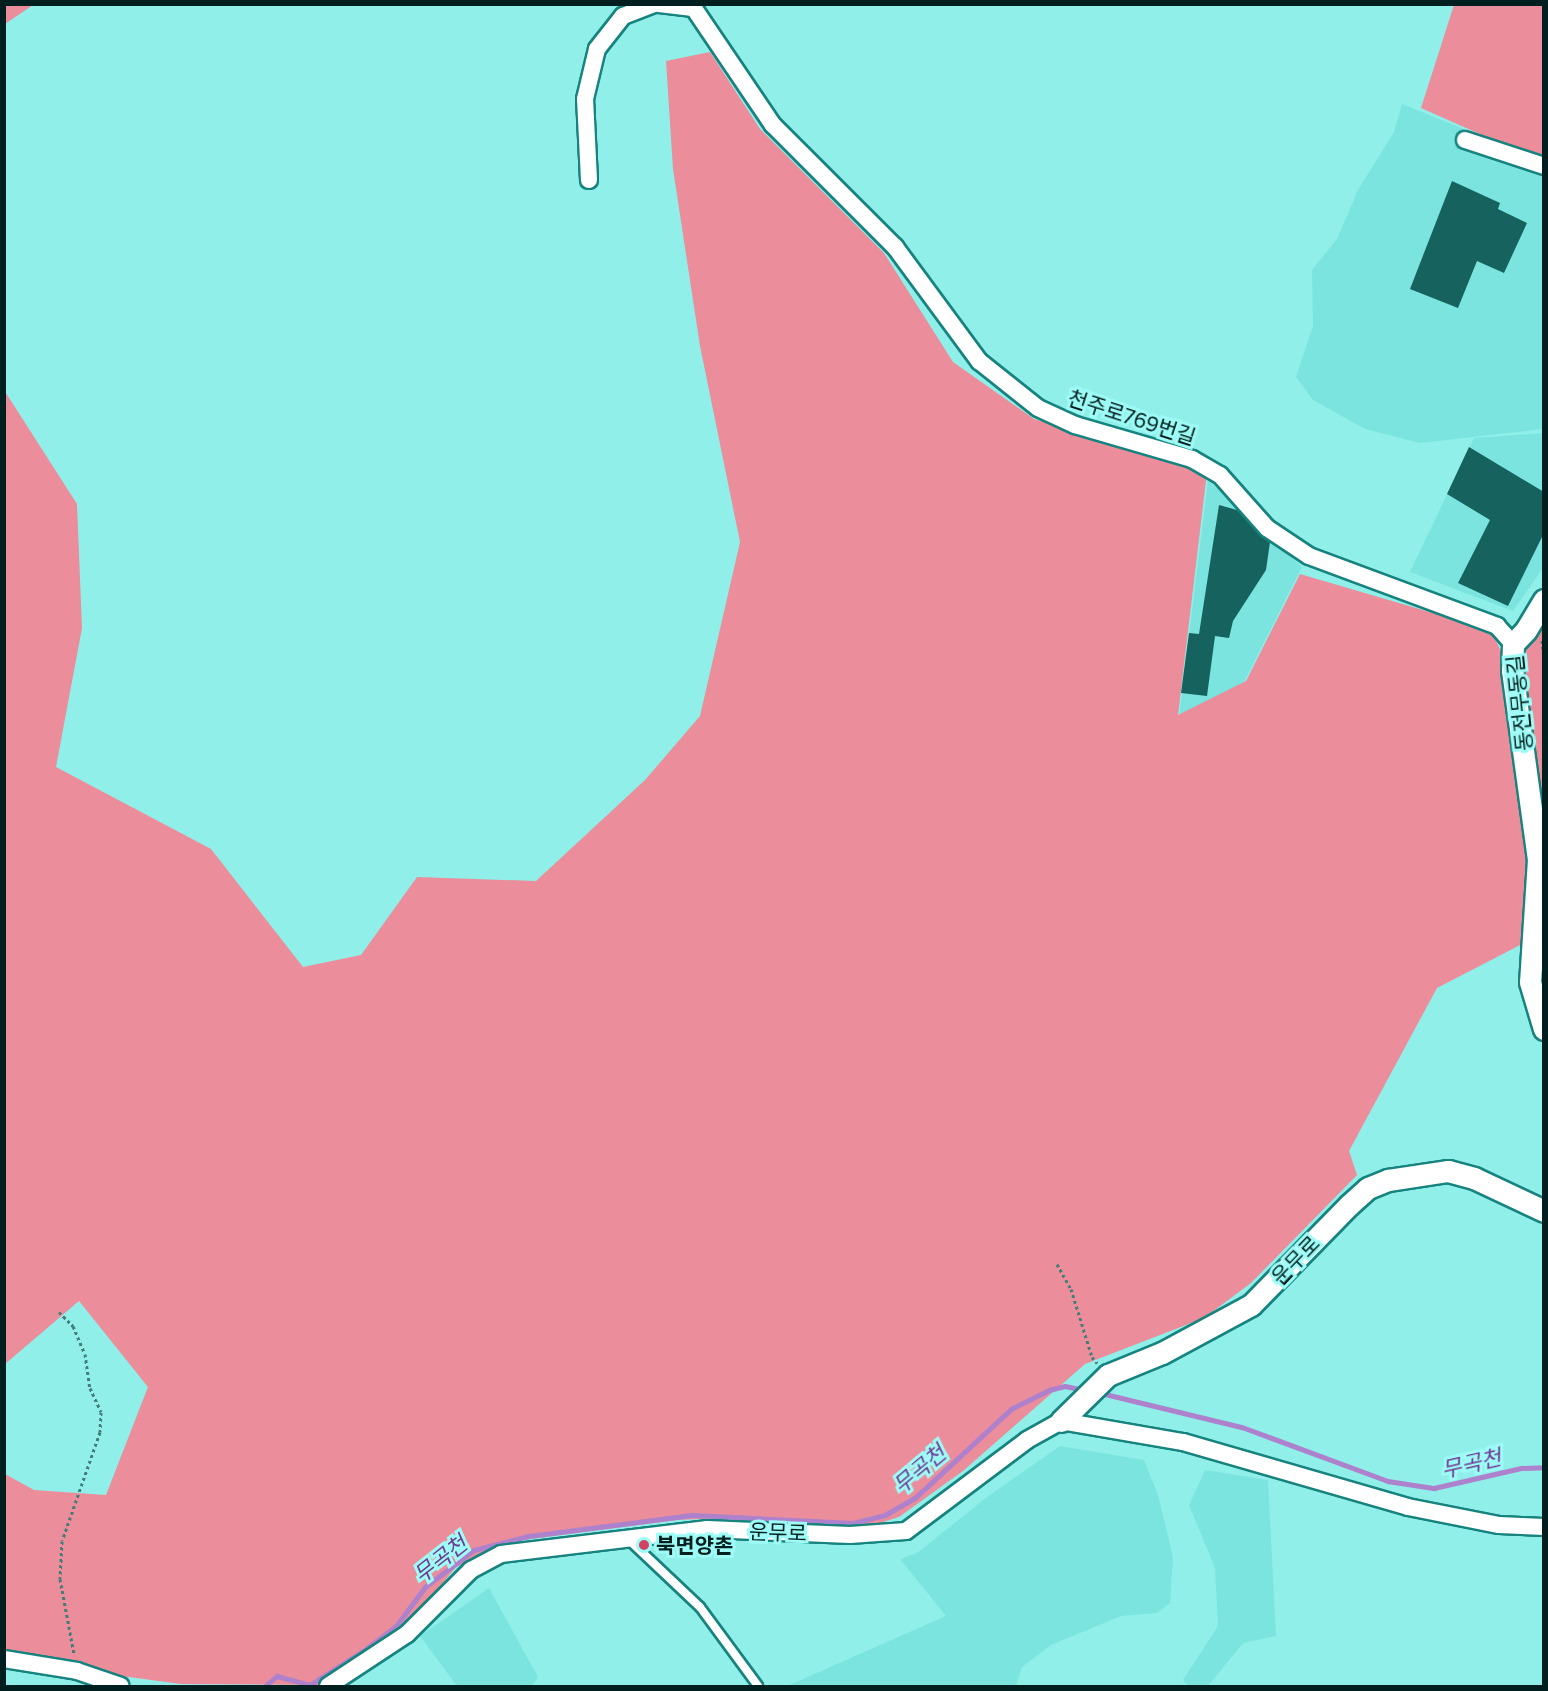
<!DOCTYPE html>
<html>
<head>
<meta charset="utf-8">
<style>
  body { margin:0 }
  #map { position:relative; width:1548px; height:1691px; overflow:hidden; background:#91efe9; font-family:Commissioner,"Noto Sans KR",sans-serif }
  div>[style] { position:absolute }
  .built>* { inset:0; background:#7be4de }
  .green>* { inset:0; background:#eb8d9a }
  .stream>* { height:4.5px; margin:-2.25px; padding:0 2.25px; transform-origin:2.25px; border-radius:2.25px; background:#ae81cc }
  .building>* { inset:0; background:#16625f }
  .path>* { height:3px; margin-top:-1.5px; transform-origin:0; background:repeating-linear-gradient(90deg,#427d79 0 3px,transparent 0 6px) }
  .roads { filter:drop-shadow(2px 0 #17837f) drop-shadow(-2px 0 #17837f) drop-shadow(0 2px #17837f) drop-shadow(0 -2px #17837f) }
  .service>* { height:8px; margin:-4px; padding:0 4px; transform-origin:4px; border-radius:4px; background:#fff }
  .minor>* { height:16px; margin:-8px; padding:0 8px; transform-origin:8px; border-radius:8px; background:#fff }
  .tertiary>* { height:21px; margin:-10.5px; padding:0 10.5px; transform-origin:10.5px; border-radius:10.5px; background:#fff }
  .dots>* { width:16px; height:16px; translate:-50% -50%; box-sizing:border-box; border:3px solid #9efcf7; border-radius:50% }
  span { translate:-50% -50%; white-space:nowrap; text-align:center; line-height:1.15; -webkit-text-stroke:6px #9efcf7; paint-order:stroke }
  .street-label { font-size:21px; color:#011f1e }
  .poi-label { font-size:21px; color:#011f1e; font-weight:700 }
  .left { translate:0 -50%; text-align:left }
  .water-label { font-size:22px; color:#713993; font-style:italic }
  .frame { position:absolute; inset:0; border:6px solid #011f1e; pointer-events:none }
</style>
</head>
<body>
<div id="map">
  <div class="built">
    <div style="clip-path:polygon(1402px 104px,1543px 161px,1543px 429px,1420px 443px,1365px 429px,1313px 400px,1296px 377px,1313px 326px,1312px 270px,1337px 239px,1358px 190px,1394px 132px)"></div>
    <div style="clip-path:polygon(1543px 433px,1543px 568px,1513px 611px,1410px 572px,1474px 438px)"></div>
    <div style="clip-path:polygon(1208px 480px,1302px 567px,1243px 684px,1179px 717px)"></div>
    <div style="clip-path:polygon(1060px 1446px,1144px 1460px,1158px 1495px,1173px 1557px,1170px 1603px,1157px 1613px,1121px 1616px,1051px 1645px,1022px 1667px,1016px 1686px,787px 1686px,946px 1616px,900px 1559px,917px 1553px,987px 1497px)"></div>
    <div style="clip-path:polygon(1205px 1470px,1268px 1480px,1276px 1636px,1243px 1643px,1208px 1686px,1188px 1686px,1183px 1680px,1218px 1626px,1215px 1568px,1189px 1505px)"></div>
    <div style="clip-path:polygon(489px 1588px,538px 1677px,532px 1686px,457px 1686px,420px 1636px)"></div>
  </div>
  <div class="green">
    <div style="clip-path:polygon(5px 4px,33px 4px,33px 5px,5px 24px)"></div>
    <div style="clip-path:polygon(1454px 5px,1543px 5px,1543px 162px,1421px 108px)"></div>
    <div style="clip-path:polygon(710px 52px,760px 129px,884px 253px,953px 362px,1034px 419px,1207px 472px,1178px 715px,1246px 681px,1300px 574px,1491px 630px,1506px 662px,1529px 826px,1524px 943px,1437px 988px,1349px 1151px,1357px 1175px,1251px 1283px,1204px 1318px,1085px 1364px,963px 1471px,899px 1517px,864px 1528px,745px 1517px,677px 1520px,522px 1540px,456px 1567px,417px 1614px,321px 1685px,181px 1684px,84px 1671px,5px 1665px,5px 1474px,34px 1490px,106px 1495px,148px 1387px,79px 1301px,5px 1364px,4px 390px,77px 504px,82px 628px,56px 767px,211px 849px,303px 967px,361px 955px,417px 877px,536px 881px,645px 780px,700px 716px,740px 542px,700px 346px,673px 169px,666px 61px)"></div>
    <div style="clip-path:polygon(1543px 611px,1543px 863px,1520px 655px,1536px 618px)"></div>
  </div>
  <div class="stream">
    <div style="left:1101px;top:1393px;width:145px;rotate:13.6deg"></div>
    <div style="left:1242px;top:1427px;width:156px;rotate:20.3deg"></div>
    <div style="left:1388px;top:1481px;width:47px;rotate:8.7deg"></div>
    <div style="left:1434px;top:1488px;width:89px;rotate:-12.9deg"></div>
    <div style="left:1521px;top:1468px;width:23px;rotate:-2deg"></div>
    <div style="left:265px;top:1686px;width:16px;rotate:-40deg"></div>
    <div style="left:277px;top:1676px;width:34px;rotate:15deg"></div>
    <div style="left:310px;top:1685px;width:63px;rotate:-32.7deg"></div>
    <div style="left:363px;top:1651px;width:41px;rotate:-37.1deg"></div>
    <div style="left:396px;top:1626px;width:49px;rotate:-53.4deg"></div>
    <div style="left:425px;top:1587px;width:61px;rotate:-37.1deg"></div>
    <div style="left:474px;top:1550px;width:57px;rotate:-14.3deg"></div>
    <div style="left:529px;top:1536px;width:164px;rotate:-7.3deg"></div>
    <div style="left:692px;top:1515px;width:161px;rotate:2.8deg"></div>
    <div style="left:853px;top:1523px;width:33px;rotate:-14deg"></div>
    <div style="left:885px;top:1515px;width:34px;rotate:-30deg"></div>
    <div style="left:915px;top:1498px;width:131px;rotate:-42.8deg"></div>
    <div style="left:1011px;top:1409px;width:42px;rotate:-26.6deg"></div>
    <div style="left:1049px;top:1390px;width:16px;rotate:-14deg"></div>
    <div style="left:1065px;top:1386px;width:19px;rotate:12deg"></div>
  </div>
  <div class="building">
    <div style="clip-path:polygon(1452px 181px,1500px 203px,1498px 209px,1527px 223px,1504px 273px,1477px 261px,1458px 308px,1410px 289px)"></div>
    <div style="clip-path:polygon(1469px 447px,1544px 492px,1544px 533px,1508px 606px,1458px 583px,1490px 520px,1447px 494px)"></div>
    <div style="clip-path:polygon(1219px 505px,1237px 510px,1270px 542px,1266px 570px,1233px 621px,1229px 638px,1215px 636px,1207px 696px,1181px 693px,1189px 633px,1199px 634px)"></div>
  </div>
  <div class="path">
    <div style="left:1542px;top:640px;width:18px;rotate:84deg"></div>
    <div style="left:1057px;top:1264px;width:29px;rotate:61deg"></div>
    <div style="left:1071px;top:1289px;width:71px;rotate:72.8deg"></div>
    <div style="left:1092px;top:1357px;width:8px;rotate:50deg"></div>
    <div style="left:59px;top:1312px;width:20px;rotate:45deg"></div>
    <div style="left:73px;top:1326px;width:30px;rotate:67deg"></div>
    <div style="left:85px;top:1354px;width:34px;rotate:82deg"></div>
    <div style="left:90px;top:1388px;width:26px;rotate:65deg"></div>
    <div style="left:101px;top:1412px;width:20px;rotate:93deg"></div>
    <div style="left:100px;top:1432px;width:115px;rotate:109.2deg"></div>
    <div style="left:62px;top:1541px;width:38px;rotate:93deg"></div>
    <div style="left:60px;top:1579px;width:76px;rotate:79.4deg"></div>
  </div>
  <div class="roads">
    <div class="service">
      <div style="left:628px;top:1539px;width:99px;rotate:43.4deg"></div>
      <div style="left:700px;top:1607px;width:98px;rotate:53.7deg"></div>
    </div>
    <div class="minor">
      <div style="left:659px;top:4px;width:34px;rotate:7deg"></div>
      <div style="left:691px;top:4px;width:146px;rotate:55.9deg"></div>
      <div style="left:773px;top:125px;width:173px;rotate:45deg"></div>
      <div style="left:895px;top:247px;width:142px;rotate:53.6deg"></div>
      <div style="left:979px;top:361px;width:75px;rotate:38.5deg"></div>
      <div style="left:1038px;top:408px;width:41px;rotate:24.7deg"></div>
      <div style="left:1075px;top:425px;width:122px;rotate:16.2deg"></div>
      <div style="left:1192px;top:459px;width:32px;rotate:30deg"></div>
      <div style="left:1220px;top:475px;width:71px;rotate:48.4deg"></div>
      <div style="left:1267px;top:528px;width:50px;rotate:33.7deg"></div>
      <div style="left:1309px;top:556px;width:201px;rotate:20.4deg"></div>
      <div style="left:1497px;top:626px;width:24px;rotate:48deg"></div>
      <div style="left:1465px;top:140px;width:83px;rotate:18.2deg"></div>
      <div style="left:589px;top:180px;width:81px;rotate:-92.8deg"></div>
      <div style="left:585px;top:99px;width:51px;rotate:-76.5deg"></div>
      <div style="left:597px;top:49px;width:42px;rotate:-51.8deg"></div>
      <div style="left:623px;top:16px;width:34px;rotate:-21deg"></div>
      <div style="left:4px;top:1659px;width:74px;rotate:9.3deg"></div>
      <div style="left:77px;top:1671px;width:46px;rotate:18.8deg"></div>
      <div style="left:328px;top:1686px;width:95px;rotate:-33.4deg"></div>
      <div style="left:407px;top:1634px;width:91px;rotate:-45deg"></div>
      <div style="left:471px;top:1570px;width:34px;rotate:-28deg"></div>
      <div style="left:501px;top:1554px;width:208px;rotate:-6.9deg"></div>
      <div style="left:707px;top:1529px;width:143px;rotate:2.4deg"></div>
      <div style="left:850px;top:1535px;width:56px;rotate:-4.1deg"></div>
      <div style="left:906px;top:1531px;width:151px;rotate:-36.9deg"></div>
      <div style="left:1027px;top:1440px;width:39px;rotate:-29deg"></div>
      <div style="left:1061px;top:1421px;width:124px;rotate:9.8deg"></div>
      <div style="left:1183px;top:1442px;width:234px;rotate:16.1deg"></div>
      <div style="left:1408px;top:1507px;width:93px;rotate:11.2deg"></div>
      <div style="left:1499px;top:1525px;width:45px;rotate:2.5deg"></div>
    </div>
    <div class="tertiary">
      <div style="left:1544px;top:600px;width:35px;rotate:121deg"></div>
      <div style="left:1526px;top:630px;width:19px;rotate:133deg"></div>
      <div style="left:1513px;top:644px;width:26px;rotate:92deg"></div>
      <div style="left:1512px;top:670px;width:191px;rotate:82.2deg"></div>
      <div style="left:1538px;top:859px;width:123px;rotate:93.7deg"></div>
      <div style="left:1530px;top:982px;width:49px;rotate:73.4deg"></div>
      <div style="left:1061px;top:1421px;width:66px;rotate:-44.4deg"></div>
      <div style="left:1108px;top:1375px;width:58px;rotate:-22.2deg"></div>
      <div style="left:1162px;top:1353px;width:101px;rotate:-28.3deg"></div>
      <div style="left:1251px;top:1305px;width:140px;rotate:-45.6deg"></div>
      <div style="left:1349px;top:1205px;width:25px;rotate:-42deg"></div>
      <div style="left:1368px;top:1188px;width:22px;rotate:-22deg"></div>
      <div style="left:1388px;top:1180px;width:61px;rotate:-8.5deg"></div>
      <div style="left:1448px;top:1171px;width:27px;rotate:15deg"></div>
      <div style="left:1474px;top:1178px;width:77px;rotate:25.2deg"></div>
    </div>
  </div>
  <div class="dots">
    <div style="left:644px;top:1545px;background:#d14263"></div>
  </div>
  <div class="street-label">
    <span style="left:1132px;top:417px;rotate:18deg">천주로769번길</span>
    <span style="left:1519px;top:703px;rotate:-96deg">동전무동길</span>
    <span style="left:1295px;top:1260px;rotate:-46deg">운무로</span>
    <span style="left:778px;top:1532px;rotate:2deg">운무로</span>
  </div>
  <div class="poi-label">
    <span class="left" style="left:656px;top:1545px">북면양촌</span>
  </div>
  <div class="water-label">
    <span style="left:1471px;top:1463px;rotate:-13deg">무곡천</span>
    <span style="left:919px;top:1469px;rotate:-40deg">무곡천</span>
    <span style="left:440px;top:1559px;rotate:-38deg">무곡천</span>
  </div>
  <div class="frame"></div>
</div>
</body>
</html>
